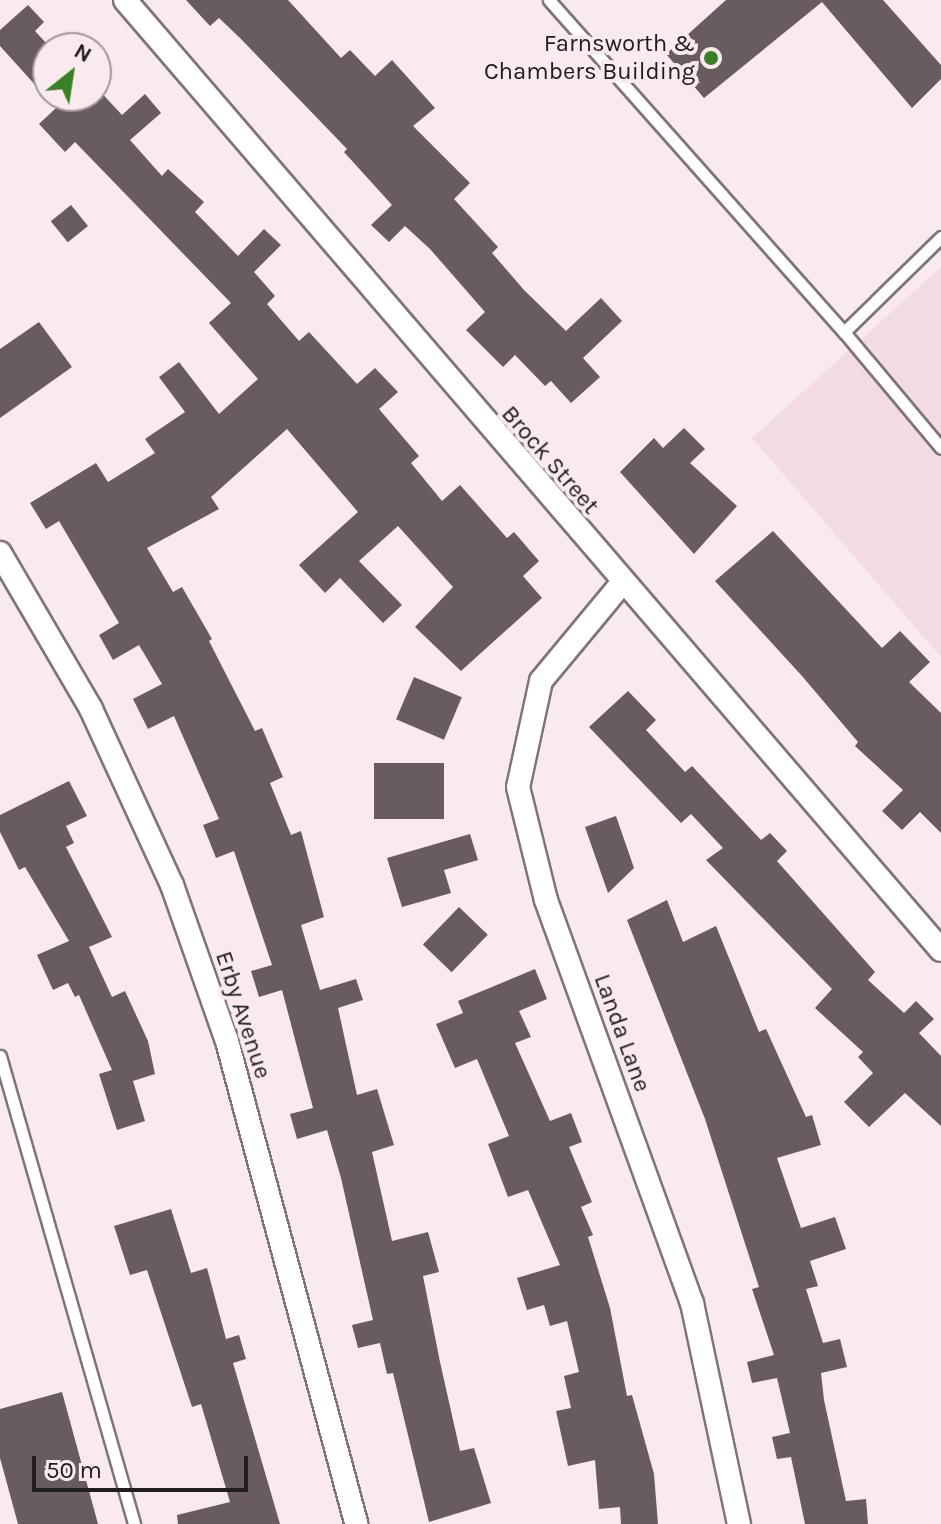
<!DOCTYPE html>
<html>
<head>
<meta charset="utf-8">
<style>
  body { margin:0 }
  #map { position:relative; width:941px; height:1524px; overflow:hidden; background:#f8eaed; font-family:Karla,sans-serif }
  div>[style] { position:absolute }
  .built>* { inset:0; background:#f2dce2 }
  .building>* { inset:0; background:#685c5f; transform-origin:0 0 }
  .roads { filter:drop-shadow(2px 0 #807477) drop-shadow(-2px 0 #807477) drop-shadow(0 2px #807477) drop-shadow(0 -2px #807477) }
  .lane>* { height:11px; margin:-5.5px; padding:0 5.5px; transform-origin:5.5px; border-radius:5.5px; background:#fff }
  .street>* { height:22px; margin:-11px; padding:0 11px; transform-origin:11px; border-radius:11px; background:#fff }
  .dots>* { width:22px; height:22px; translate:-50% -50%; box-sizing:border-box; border:4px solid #f8eaed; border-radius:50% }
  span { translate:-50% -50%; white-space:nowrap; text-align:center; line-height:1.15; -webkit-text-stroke:8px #f8eaed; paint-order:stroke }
  .poi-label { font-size:24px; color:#211c1d }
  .right { translate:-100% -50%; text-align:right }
  .street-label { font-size:24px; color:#211c1d }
  .north { position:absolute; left:32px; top:32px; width:80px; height:80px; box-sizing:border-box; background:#f8eaed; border:2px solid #a2989a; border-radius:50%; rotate:30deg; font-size:22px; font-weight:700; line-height:32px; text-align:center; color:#211c1d }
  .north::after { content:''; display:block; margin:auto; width:28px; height:36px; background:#398127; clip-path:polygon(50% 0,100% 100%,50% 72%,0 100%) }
  .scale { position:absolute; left:32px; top:1456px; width:216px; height:36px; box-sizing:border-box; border:4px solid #211c1d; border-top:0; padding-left:10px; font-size:24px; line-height:28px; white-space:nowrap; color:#211c1d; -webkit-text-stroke:6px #f8eaed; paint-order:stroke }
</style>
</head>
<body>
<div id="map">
  <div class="built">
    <div style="clip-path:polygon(941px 267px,941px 657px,752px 438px)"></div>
  </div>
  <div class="building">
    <div style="clip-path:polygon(186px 0,288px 0,341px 58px,350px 50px,375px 76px,392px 60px,435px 108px,413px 126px,470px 183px,454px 199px,498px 247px,492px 253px,524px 290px,566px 331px,601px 298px,622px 321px,583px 358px,600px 377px,571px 403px,551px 381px,545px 386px,515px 355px,503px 367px,466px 330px,485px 312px,430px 249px,405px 226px,389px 242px,371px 225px,392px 205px,344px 152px,347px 149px,240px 38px,219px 18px,210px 26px)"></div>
    <div style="clip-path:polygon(726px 0,883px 0,941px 65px,941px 79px,912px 108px,822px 2px,704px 98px,666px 54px)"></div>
    <div style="clip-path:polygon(28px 5px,44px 22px,35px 31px,48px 45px,48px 96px,96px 97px,96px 87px,122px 115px,145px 94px,161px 113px,130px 140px,162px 176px,168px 169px,204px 202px,195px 212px,238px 256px,264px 229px,281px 245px,254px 272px,275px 296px,267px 304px,299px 341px,309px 332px,357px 384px,375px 368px,398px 392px,379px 409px,419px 456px,411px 463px,442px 501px,460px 485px,507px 538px,514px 532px,539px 561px,523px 576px,542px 598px,461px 671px,415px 627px,453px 587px,398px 526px,359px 561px,402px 605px,383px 623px,340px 578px,325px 593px,299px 565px,358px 512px,287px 429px,211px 497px,219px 509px,147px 548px,173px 592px,182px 587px,212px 639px,209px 641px,255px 731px,262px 728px,283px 777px,270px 783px,291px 835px,301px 831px,324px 917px,301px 925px,320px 990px,356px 979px,363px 1000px,338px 1008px,357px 1095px,377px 1089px,394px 1145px,372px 1152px,392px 1241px,428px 1232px,439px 1272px,423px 1276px,440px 1362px,460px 1451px,474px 1448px,491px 1503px,429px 1522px,393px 1373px,387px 1374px,380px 1343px,358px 1348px,352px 1325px,373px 1320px,341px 1178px,327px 1130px,297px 1139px,290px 1114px,313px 1108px,282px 990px,259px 997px,251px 971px,272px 965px,234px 851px,216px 858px,203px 825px,219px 819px,174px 716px,148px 729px,133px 699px,162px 684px,139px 645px,113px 660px,99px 635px,119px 623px,59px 521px,46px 529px,30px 503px,96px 463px,108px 482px,155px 453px,145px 439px,185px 412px,159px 377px,179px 362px,219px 414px,258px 379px,209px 323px,231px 303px,75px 142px,65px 152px,39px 124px,56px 108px,0 46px,0 30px)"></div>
    <div style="left:71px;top:205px;width:27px;height:26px;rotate:51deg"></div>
    <div style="clip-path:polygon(39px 322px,72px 367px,0 418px,0 349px)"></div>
    <div style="clip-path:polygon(684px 428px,705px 449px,690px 463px,737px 506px,694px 554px,620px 472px,654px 438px,663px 448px)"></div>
    <div style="clip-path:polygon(773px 531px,882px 648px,900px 631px,930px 662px,909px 682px,941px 713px,941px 833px,920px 812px,902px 830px,882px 811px,903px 790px,855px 746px,858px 742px,802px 676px,715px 581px)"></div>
    <div style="left:414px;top:677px;width:52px;height:46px;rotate:23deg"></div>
    <div style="clip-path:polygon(628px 691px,656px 720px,646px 730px,685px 772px,692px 766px,761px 840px,770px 833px,787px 851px,777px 861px,875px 972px,868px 980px,904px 1013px,916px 1001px,934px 1019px,919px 1033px,941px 1056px,941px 1126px,905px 1093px,869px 1127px,844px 1102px,873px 1073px,858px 1057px,863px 1052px,815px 1008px,832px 989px,706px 860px,723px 848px,691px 814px,681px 823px,589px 727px)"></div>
    <div style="left:374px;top:763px;width:70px;height:56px"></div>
    <div style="clip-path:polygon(69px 781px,87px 816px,66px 826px,74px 843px,66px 847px,112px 937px,89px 947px,112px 997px,125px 991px,148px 1041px,155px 1074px,133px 1081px,145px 1121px,117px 1130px,99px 1074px,112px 1070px,79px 995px,75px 997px,68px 983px,53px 990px,37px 955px,69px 941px,25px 867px,19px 870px,0 832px,0 815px)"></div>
    <div style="clip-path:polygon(616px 816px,634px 868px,608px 893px,585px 827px)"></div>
    <div style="clip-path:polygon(470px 834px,478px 860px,444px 870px,451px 893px,402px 907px,387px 858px)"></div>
    <div style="clip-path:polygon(667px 900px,683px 942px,716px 926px,759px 1032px,766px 1029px,806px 1117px,812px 1115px,821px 1145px,777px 1158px,801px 1228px,835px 1217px,846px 1249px,810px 1261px,818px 1286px,806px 1289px,823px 1343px,840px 1339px,847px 1367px,821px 1373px,824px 1400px,846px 1501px,866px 1499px,868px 1524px,805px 1524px,791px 1457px,777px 1459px,772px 1437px,790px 1433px,777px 1378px,752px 1383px,747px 1362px,774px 1355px,752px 1289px,759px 1287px,705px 1119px,627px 920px)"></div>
    <div style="left:459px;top:907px;width:40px;height:52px;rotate:44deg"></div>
    <div style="clip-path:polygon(535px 969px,547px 999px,519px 1011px,531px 1037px,515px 1043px,550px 1121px,571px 1113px,582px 1142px,569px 1147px,592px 1202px,581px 1207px,593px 1235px,588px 1237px,610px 1308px,627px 1396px,632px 1395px,654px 1474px,658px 1524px,621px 1524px,620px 1507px,599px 1509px,595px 1460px,568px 1466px,556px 1411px,571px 1408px,564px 1376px,579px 1372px,567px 1321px,550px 1326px,544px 1305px,527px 1310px,517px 1278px,560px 1265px,528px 1190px,508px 1197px,488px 1144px,509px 1136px,477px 1059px,455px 1068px,436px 1024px,463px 1013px,458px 1001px)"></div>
    <div style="clip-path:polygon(171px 1209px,191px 1273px,207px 1268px,226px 1339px,239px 1335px,246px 1359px,233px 1363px,280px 1524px,178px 1524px,177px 1515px,230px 1502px,201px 1404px,192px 1407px,147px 1270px,130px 1275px,114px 1226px)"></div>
    <div style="clip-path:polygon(62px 1392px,98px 1524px,18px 1524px,0 1458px,0 1409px)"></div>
  </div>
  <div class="roads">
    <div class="lane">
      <div style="left:549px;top:0;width:444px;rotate:48.4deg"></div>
      <div style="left:844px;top:332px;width:136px;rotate:-44.4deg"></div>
      <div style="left:844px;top:332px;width:151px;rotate:50.1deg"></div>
      <div style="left:0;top:1056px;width:487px;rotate:74deg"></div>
    </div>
    <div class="street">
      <div style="left:125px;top:0;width:1252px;rotate:49.34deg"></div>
      <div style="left:0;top:553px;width:181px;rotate:59.7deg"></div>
      <div style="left:91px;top:709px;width:194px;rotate:65.3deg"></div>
      <div style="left:172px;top:885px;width:165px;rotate:70.6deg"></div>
      <div style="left:227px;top:1041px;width:500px;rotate:75deg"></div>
      <div style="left:622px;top:583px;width:127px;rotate:129.6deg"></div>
      <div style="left:541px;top:681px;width:108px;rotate:102.2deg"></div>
      <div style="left:518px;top:787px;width:116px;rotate:76.1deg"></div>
      <div style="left:546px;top:900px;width:429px;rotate:70.1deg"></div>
      <div style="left:692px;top:1303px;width:226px;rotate:78deg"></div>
    </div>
  </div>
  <div class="dots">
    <div style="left:711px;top:58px;background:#398127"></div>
  </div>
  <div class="poi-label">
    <span class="right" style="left:695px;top:58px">Farnsworth &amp;<br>Chambers Building</span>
  </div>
  <div class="street-label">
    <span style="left:550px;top:460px;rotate:49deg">Brock Street</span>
    <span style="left:243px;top:1015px;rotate:72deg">Erby Avenue</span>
    <span style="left:622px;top:1033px;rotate:70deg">Landa Lane</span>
  </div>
  <div class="north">N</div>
  <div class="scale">50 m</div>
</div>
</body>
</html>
